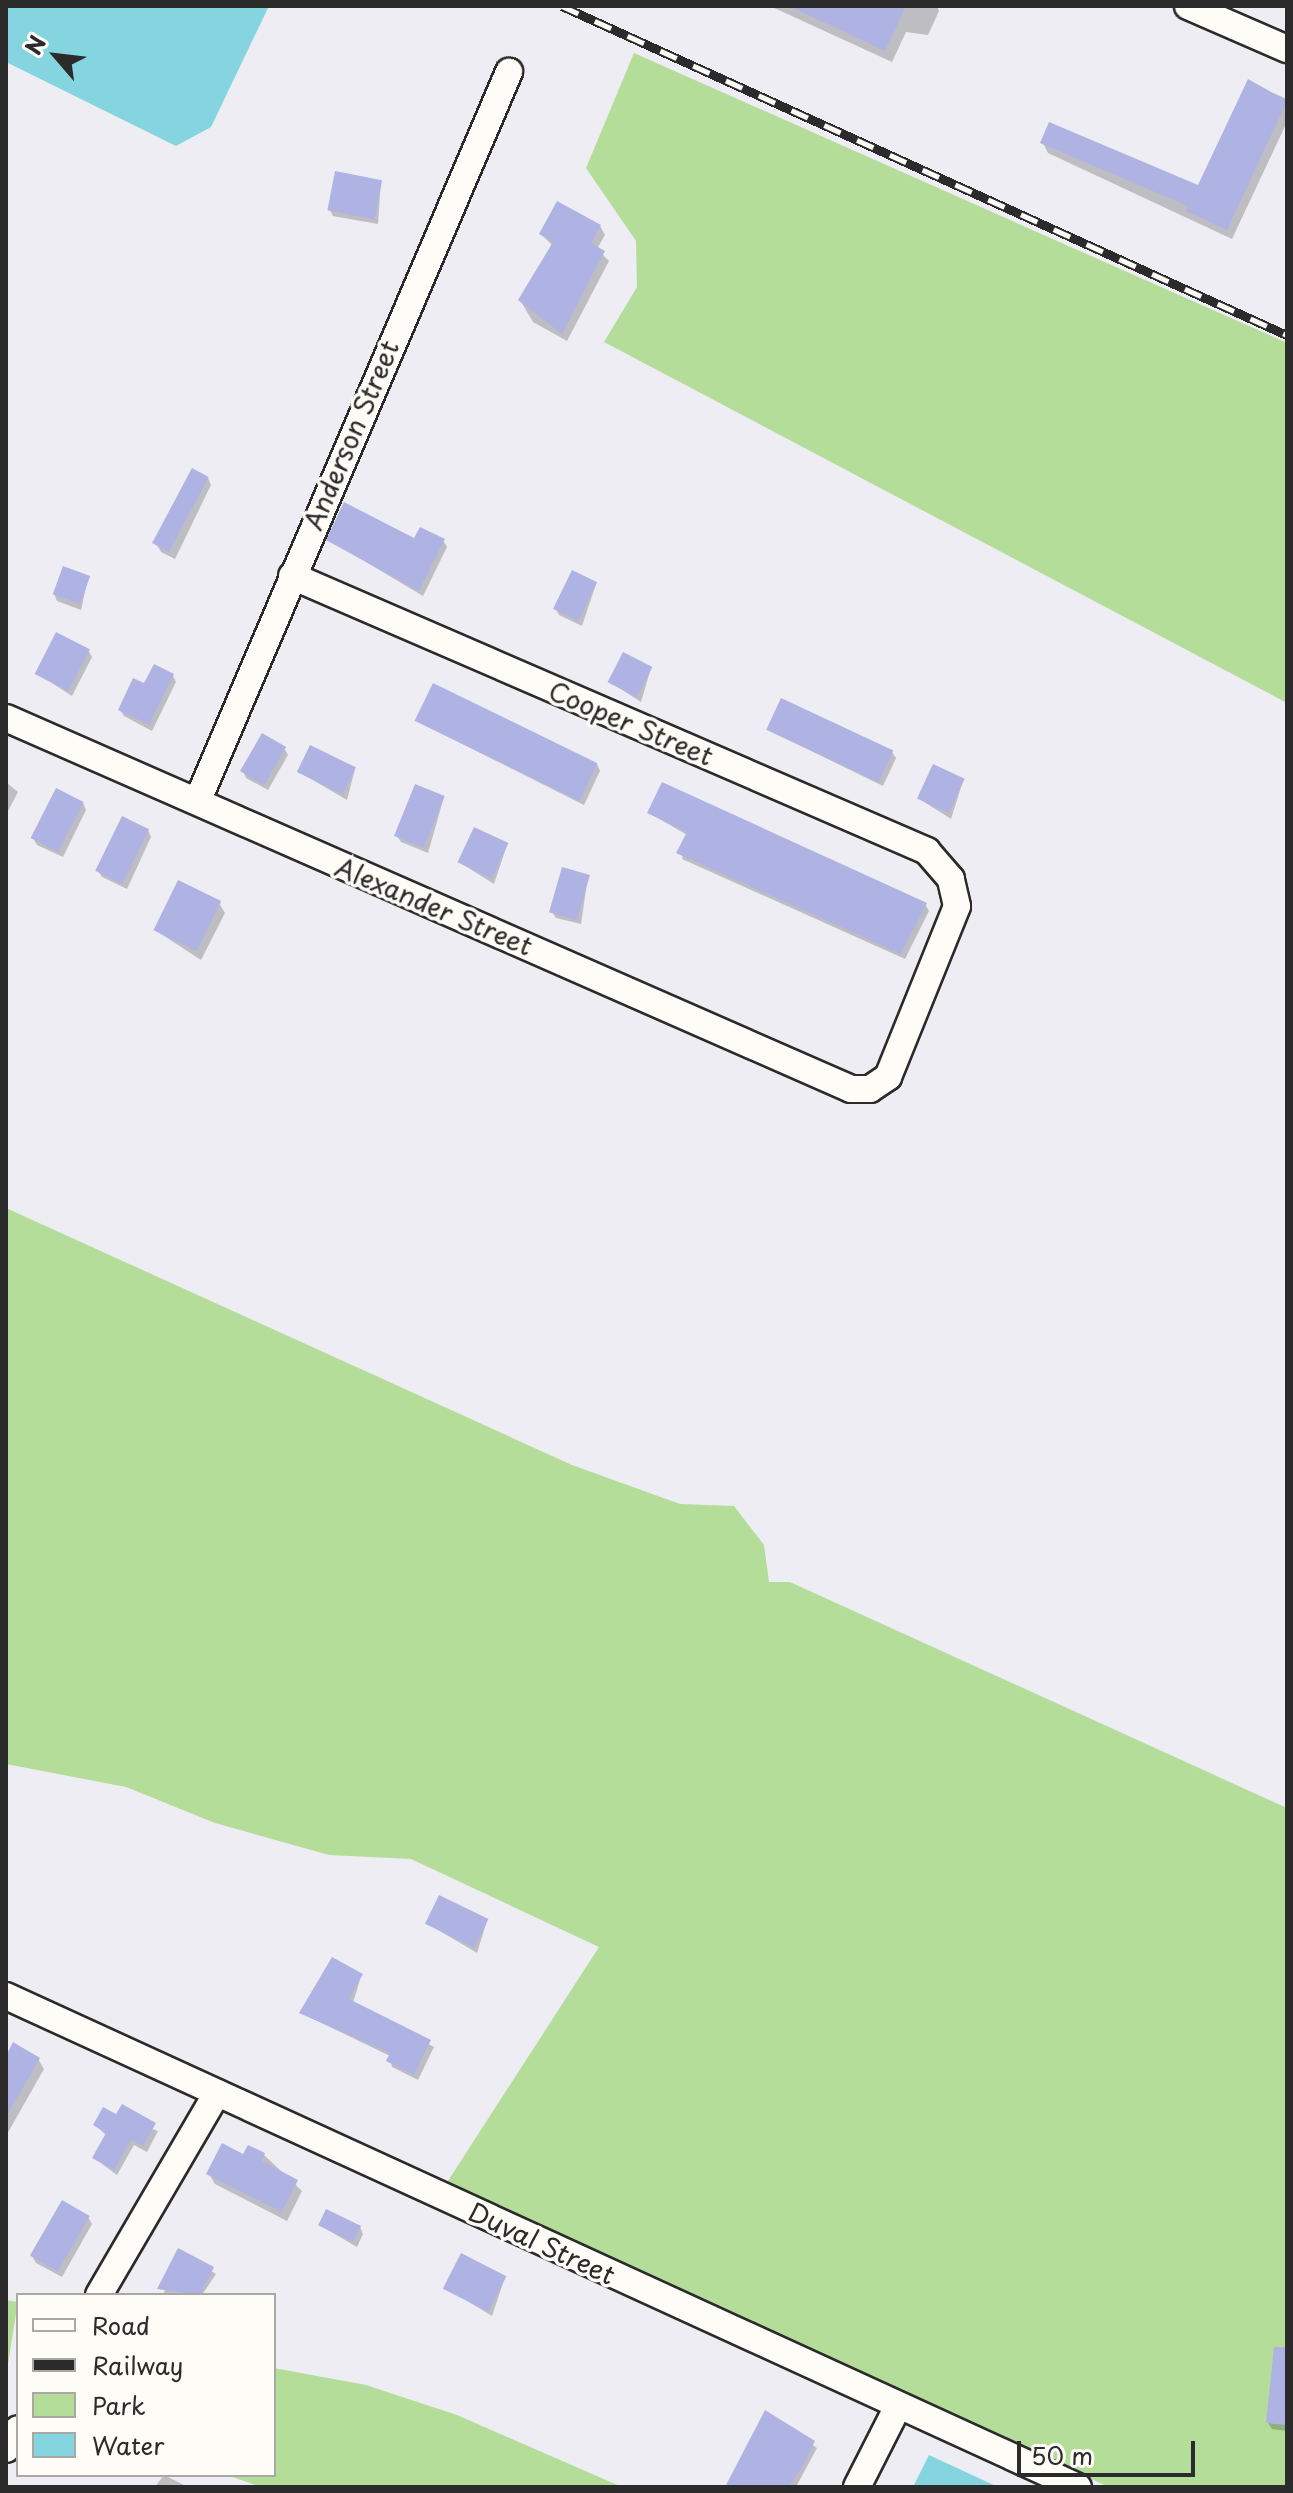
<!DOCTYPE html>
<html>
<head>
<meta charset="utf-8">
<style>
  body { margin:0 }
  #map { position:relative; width:1293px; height:2493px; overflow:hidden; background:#ededf3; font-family:"Playpen Sans",sans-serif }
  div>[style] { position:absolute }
  .green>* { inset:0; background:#b4dd9a; transform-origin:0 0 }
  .water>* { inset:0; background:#84d5df }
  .shadow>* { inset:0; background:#0003 }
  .building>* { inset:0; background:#afb3e4; transform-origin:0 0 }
  .roads { filter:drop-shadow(2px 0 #2b2b2b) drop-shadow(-2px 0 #2b2b2b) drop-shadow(0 2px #2b2b2b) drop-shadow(0 -2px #2b2b2b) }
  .street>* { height:26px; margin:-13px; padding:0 13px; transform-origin:13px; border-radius:13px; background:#fdfcf7 }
  .rail>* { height:9px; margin-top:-4.5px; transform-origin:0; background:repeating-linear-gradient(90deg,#fdfcf7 0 18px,#2b2b2b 0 36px); box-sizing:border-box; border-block:2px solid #2b2b2b }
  span { translate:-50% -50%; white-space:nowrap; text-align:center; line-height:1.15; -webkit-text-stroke:7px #fdfcf7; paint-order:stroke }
  .street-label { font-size:26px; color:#2b2b2b }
  .frame { position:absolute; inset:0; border:8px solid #2b2b2b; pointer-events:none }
  .legend { position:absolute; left:16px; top:2293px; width:260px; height:184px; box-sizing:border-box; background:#fdfcf7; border:2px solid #a9a8a5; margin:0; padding:10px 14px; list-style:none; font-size:24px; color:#2b2b2b }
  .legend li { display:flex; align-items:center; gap:16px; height:40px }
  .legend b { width:40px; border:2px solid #a9a8a5 }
  .north { position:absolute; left:16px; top:16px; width:80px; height:80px; -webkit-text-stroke:6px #fdfcf7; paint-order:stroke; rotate:298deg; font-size:22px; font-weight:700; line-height:32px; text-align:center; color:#2b2b2b }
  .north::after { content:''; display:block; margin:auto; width:28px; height:36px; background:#2b2b2b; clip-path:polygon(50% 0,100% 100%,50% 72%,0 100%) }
  .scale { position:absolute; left:1017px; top:2441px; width:178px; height:36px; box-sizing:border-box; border:4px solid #2b2b2b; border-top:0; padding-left:10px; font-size:24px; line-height:28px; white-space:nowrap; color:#2b2b2b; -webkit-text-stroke:6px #fdfcf7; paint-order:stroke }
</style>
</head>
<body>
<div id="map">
  <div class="green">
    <div style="clip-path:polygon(634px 53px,1287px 343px,1287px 703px,604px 342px,637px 287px,636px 241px,586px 168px)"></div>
    <div style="clip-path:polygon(6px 1208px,572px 1465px,680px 1504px,734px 1506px,764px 1545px,769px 1582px,790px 1582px,1287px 1808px,1287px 2487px,1109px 2487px,446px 2184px,599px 1947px,411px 1859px,329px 1855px,215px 1823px,126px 1787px,6px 1764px)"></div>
    <div style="left:6px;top:2300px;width:12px;height:91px;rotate:9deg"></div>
    <div style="clip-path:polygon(274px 2368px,366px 2385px,457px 2415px,622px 2487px,261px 2487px,227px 2475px,274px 2475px)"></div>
  </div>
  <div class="water">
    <div style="clip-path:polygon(6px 6px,269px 6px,211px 127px,176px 146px,6px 62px)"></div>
    <div style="clip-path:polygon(929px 2455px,998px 2487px,913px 2487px)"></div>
  </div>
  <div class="shadow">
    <div style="clip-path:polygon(770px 6px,937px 6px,939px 11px,928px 35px,906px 32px,892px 62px)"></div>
    <div style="clip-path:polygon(1249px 82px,1287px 99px,1287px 122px,1232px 239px,1048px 153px,1043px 143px,1199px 188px)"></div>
    <div style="clip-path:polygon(381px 181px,378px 224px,333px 216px,330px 210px)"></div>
    <div style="clip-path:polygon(600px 226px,605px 235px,597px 249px,609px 261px,567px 341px,533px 322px,520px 300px,553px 246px,541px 234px)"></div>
    <div style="clip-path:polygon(208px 478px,211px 485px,175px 559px,161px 552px,157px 545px)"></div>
    <div style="clip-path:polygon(329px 540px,443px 540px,447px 547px,423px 596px)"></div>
    <div style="clip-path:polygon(88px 578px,81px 610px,57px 601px,54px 594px)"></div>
    <div style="clip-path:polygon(596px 584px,582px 626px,559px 615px,556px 609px)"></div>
    <div style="clip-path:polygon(88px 650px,92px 657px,72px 696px,38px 674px)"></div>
    <div style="clip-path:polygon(651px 668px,641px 702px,610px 682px)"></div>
    <div style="clip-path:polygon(173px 676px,176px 682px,152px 731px,124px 716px,120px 710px,145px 686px)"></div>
    <div style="clip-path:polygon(417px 721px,597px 764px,600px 771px,584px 805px)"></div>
    <div style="clip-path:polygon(768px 730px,892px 752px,896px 758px,883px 786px)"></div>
    <div style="clip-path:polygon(284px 748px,288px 755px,268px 790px,246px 778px,243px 771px)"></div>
    <div style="clip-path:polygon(355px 769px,347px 800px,299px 772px)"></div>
    <div style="clip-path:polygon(963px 781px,951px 819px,918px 798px)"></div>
    <div style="clip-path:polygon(6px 782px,18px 792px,6px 815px)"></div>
    <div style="clip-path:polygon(444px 797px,428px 853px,401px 842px,397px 836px)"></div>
    <div style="clip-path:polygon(83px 803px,86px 810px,63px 857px,37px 845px,33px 838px)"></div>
    <div style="clip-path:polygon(649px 813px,925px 904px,929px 911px,905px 959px,682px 859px,687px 835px)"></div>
    <div style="clip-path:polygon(148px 830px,151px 837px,127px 889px,102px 877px,98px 871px)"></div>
    <div style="clip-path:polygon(507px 845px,494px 884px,459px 862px)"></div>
    <div style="clip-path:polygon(588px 876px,581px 924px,556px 918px,552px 912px)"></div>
    <div style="clip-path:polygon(219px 903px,225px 913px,201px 960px,155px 930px)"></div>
    <div style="clip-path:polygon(487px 1921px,477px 1953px,428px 1924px)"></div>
    <div style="clip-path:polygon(361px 1976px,353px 2003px,434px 2047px,418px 2080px,392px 2067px,390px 2056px,301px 2013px)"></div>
    <div style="clip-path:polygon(38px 2059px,44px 2069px,6px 2136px,6px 2060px)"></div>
    <div style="clip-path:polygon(117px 2117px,158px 2131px,147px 2152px,134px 2145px,117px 2175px,94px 2158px,107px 2136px,95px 2125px)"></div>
    <div style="clip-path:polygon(264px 2155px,302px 2191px,287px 2221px,215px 2184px,209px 2174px)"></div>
    <div style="clip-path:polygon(88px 2217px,92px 2224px,62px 2277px,36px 2263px,32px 2256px)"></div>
    <div style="clip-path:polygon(321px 2226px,360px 2227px,363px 2234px,357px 2247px)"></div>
    <div style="clip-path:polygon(179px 2251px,216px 2274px,202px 2295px,163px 2295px)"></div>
    <div style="clip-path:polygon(505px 2277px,492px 2316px,446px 2288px)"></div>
    <div style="clip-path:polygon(1287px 2370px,1287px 2431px,1272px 2429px,1268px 2423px)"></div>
    <div style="clip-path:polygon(766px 2413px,817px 2448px,796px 2487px,730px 2487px)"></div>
    <div style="clip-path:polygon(164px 2475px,188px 2487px,155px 2487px)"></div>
  </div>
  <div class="building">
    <div style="clip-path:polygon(789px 6px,906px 6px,885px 51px)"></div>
    <div style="clip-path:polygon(1248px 79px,1287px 101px,1227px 230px,1186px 211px,1188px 206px,1040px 143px,1049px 122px,1198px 185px)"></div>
    <div style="left:335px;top:171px;width:48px;height:40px;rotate:11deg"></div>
    <div style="clip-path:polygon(557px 201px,601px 225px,591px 243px,605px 251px,562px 334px,518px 300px,553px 242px,539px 234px)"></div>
    <div style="left:192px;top:468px;width:19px;height:85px;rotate:28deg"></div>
    <div style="clip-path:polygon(344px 502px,414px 538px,420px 527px,445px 539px,419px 591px,326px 540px)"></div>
    <div style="left:63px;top:566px;width:29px;height:30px;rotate:20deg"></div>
    <div style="left:572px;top:570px;width:28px;height:43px;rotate:26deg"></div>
    <div style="left:56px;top:632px;width:38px;height:47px;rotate:27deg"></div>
    <div style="left:623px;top:652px;width:33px;height:34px;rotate:27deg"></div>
    <div style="clip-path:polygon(154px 664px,174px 674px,149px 725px,118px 710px,133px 678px,144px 683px)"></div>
    <div style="left:433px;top:683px;width:183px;height:42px;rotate:26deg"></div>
    <div style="left:781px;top:698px;width:124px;height:35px;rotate:25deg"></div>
    <div style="left:262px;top:733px;width:28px;height:44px;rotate:30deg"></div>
    <div style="left:310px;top:745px;width:51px;height:30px;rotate:26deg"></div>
    <div style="left:933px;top:764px;width:35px;height:38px;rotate:25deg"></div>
    <div style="clip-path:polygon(662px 782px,927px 903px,901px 954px,676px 853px,687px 832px,647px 813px)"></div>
    <div style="left:415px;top:784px;width:32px;height:56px;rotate:22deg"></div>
    <div style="left:56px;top:788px;width:31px;height:56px;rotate:27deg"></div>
    <div style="left:122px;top:816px;width:30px;height:61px;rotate:26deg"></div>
    <div style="left:474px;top:827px;width:38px;height:39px;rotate:25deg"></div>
    <div style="left:562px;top:867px;width:29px;height:47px;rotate:16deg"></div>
    <div style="left:178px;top:880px;width:48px;height:56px;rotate:26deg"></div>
    <div style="left:439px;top:1895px;width:55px;height:32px;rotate:26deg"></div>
    <div style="clip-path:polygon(332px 1957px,363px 1974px,349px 1999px,431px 2040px,414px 2075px,386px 2061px,390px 2053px,299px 2013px)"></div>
    <div style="clip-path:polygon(13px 2042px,40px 2058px,6px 2117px,6px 2056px)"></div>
    <div style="clip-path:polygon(122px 2104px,156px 2123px,143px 2146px,131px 2140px,114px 2170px,92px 2158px,106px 2133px,93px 2125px,103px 2107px,116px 2114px)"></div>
    <div style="clip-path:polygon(222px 2143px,243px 2154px,248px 2145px,265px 2153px,262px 2161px,298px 2180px,282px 2212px,206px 2174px)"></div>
    <div style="left:62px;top:2200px;width:32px;height:64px;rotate:30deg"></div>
    <div style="left:326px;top:2209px;width:39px;height:18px;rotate:26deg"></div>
    <div style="clip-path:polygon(178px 2248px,214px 2267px,200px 2295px,157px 2289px)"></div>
    <div style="left:461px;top:2253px;width:51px;height:40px;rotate:27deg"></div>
    <div style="clip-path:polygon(1274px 2347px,1287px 2347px,1287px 2425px,1266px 2423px)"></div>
    <div style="clip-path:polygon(765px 2410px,815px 2441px,802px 2467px,789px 2487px,725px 2487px)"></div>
  </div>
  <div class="roads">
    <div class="street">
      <div style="left:1188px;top:6px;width:108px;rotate:23.5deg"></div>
      <div style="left:6px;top:718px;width:923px;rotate:23.7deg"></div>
      <div style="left:851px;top:1089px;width:19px"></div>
      <div style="left:870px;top:1089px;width:22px;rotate:-34deg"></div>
      <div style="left:888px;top:1077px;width:184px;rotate:-68deg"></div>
      <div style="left:957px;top:906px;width:28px;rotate:-103deg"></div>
      <div style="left:951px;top:879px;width:37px;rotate:-131deg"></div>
      <div style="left:927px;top:851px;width:692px;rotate:-156.58deg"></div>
      <div style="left:198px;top:800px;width:792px;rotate:-66.87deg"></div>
      <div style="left:6px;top:1996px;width:1179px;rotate:24.61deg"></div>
      <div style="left:99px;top:2295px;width:234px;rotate:-59.7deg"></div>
      <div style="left:6px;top:2449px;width:23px;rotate:-59deg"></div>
      <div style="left:857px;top:2487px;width:89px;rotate:-63.1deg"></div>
    </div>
  </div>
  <div class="rail">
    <div style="left:562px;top:6px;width:796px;rotate:24.41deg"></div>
  </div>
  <div class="street-label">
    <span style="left:351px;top:435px;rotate:-67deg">Anderson Street</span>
    <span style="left:631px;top:723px;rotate:23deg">Cooper Street</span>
    <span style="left:434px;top:906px;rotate:23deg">Alexander Street</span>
    <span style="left:542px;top:2243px;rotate:25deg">Duval Street</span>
  </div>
  <div class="frame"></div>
  <ul class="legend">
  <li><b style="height:10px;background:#fdfcf7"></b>Road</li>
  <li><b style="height:10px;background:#2b2b2b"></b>Railway</li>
  <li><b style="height:22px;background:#b4dd9a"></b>Park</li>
  <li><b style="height:22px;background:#84d5df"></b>Water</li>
  </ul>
  <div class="north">N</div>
  <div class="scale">50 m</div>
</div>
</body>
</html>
